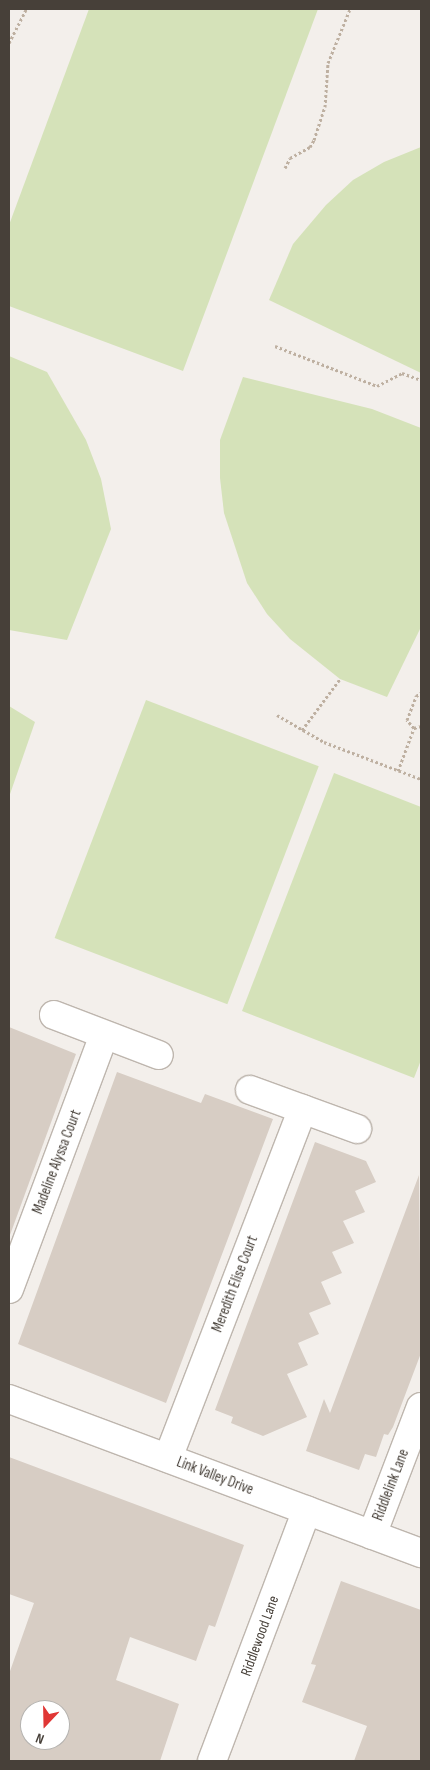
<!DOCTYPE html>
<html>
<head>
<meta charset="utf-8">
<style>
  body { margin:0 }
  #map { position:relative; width:430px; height:1770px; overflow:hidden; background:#f3efeb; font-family:"Sofia Sans Condensed",sans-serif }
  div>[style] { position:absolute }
  .green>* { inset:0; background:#d5e2b9; transform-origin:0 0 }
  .building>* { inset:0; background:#d7cdc4 }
  .path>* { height:3px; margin-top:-1.5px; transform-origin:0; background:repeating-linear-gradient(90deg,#beb0a1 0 2.5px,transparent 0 5px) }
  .roads { filter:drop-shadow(1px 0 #beb6ae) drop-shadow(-1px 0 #beb6ae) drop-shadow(0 1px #beb6ae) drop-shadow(0 -1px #beb6ae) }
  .minor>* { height:28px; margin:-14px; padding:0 14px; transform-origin:14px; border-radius:14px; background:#fff }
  span { translate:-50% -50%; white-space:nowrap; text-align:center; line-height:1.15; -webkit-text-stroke:4px #fff; paint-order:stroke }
  .street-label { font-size:15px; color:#474039 }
  .frame { position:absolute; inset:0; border:10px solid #474039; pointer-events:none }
  .north { position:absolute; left:20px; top:1700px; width:50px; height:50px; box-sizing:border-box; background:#fff; border:1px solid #b5b3b0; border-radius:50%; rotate:201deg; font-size:14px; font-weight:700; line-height:20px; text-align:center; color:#474039 }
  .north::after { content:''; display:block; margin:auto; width:18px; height:22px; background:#e03735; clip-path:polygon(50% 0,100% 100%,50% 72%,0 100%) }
</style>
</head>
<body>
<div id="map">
  <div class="green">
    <div style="clip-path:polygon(89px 9px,318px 9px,183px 371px,9px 306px,9px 225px)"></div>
    <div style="clip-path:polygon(421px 147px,421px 373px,269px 300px,293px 244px,326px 205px,353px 180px,384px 162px)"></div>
    <div style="clip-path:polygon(9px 356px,47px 372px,86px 440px,101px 479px,111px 529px,67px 640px,9px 630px)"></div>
    <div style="clip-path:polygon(243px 377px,372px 409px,421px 428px,421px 627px,387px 697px,340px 679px,290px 639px,267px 614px,247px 583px,224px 513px,220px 478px,220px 440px)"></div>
    <div style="left:146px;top:700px;width:185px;height:255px;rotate:21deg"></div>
    <div style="clip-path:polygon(9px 706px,35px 722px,9px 797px)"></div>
    <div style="clip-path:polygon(334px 773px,421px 807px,421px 1060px,414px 1078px,242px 1011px)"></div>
  </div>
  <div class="building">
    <div style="clip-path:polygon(9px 1027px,76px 1054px,10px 1235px,9px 1235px)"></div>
    <div style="clip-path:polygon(117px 1072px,201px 1103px,205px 1094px,273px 1119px,166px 1403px,18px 1344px)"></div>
    <div style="clip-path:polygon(315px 1142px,366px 1161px,376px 1182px,355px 1191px,365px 1212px,343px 1221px,354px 1243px,332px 1252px,342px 1273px,321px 1282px,331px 1304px,309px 1313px,319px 1334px,298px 1343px,308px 1365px,287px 1374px,307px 1417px,263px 1436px,231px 1423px,233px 1417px,215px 1410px)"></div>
    <div style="clip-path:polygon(419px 1175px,421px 1353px,393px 1427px,388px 1435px,384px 1434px,376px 1457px,365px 1454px,359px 1470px,306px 1451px,324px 1399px,330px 1413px)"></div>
    <div style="clip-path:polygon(evenodd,9px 1457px,244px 1545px,215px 1627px,209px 1625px,196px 1661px,130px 1637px,116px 1680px,179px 1704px,160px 1761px,9px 1761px,9px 1674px,34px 1603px,9px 1594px,9px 1457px,30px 1710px,60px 1710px,60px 1740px,30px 1740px,30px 1710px)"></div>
    <div style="clip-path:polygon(341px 1581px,421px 1610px,421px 1761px,354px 1761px,367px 1726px,302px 1702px,316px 1665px,311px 1664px)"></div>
  </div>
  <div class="path">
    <div style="left:9px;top:43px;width:38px;rotate:-63deg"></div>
    <div style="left:285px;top:168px;width:11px;rotate:-63deg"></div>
    <div style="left:290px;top:158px;width:23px;rotate:-29deg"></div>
    <div style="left:310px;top:147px;width:8px;rotate:-60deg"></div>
    <div style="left:314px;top:140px;width:35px;rotate:-72deg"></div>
    <div style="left:325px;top:107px;width:44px;rotate:-86.1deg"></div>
    <div style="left:328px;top:63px;width:58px;rotate:-67.8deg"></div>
    <div style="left:275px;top:346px;width:110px;rotate:21.4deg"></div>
    <div style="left:377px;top:386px;width:28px;rotate:-27deg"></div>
    <div style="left:402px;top:373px;width:20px;rotate:20deg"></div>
    <div style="left:277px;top:715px;width:54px;rotate:29.9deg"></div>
    <div style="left:324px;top:742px;width:104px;rotate:20.9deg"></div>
    <div style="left:414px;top:728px;width:11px;rotate:-131deg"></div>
    <div style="left:407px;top:720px;width:26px;rotate:-69deg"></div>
    <div style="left:416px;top:696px;width:6px;rotate:-31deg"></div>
    <div style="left:302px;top:730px;width:64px;rotate:-53.3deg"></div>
    <div style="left:398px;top:771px;width:46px;rotate:-69.6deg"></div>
    <div style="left:414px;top:728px;width:7px;rotate:-16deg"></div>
  </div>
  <div class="roads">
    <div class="minor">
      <div style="left:54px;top:1015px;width:112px;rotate:20.9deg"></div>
      <div style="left:250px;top:1090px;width:114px;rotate:20deg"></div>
      <div style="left:9px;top:1289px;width:271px;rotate:-69.5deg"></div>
      <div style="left:9px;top:1399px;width:440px;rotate:20.5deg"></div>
      <div style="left:168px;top:1458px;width:374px;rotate:-68.9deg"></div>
      <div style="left:372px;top:1535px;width:137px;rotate:-69.1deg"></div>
      <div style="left:212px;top:1761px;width:268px;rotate:-69.3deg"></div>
    </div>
  </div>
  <div class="street-label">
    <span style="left:57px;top:1162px;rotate:-69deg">Madeline Alyssa Court</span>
    <span style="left:235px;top:1284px;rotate:-69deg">Meredith Elise Court</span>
    <span style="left:215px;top:1476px;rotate:21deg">Link Valley Drive</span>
    <span style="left:391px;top:1485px;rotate:-69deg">Riddlelink Lane</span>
    <span style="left:260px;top:1636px;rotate:-70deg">Riddlewood Lane</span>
  </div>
  <div class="frame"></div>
  <div class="north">N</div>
</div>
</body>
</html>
